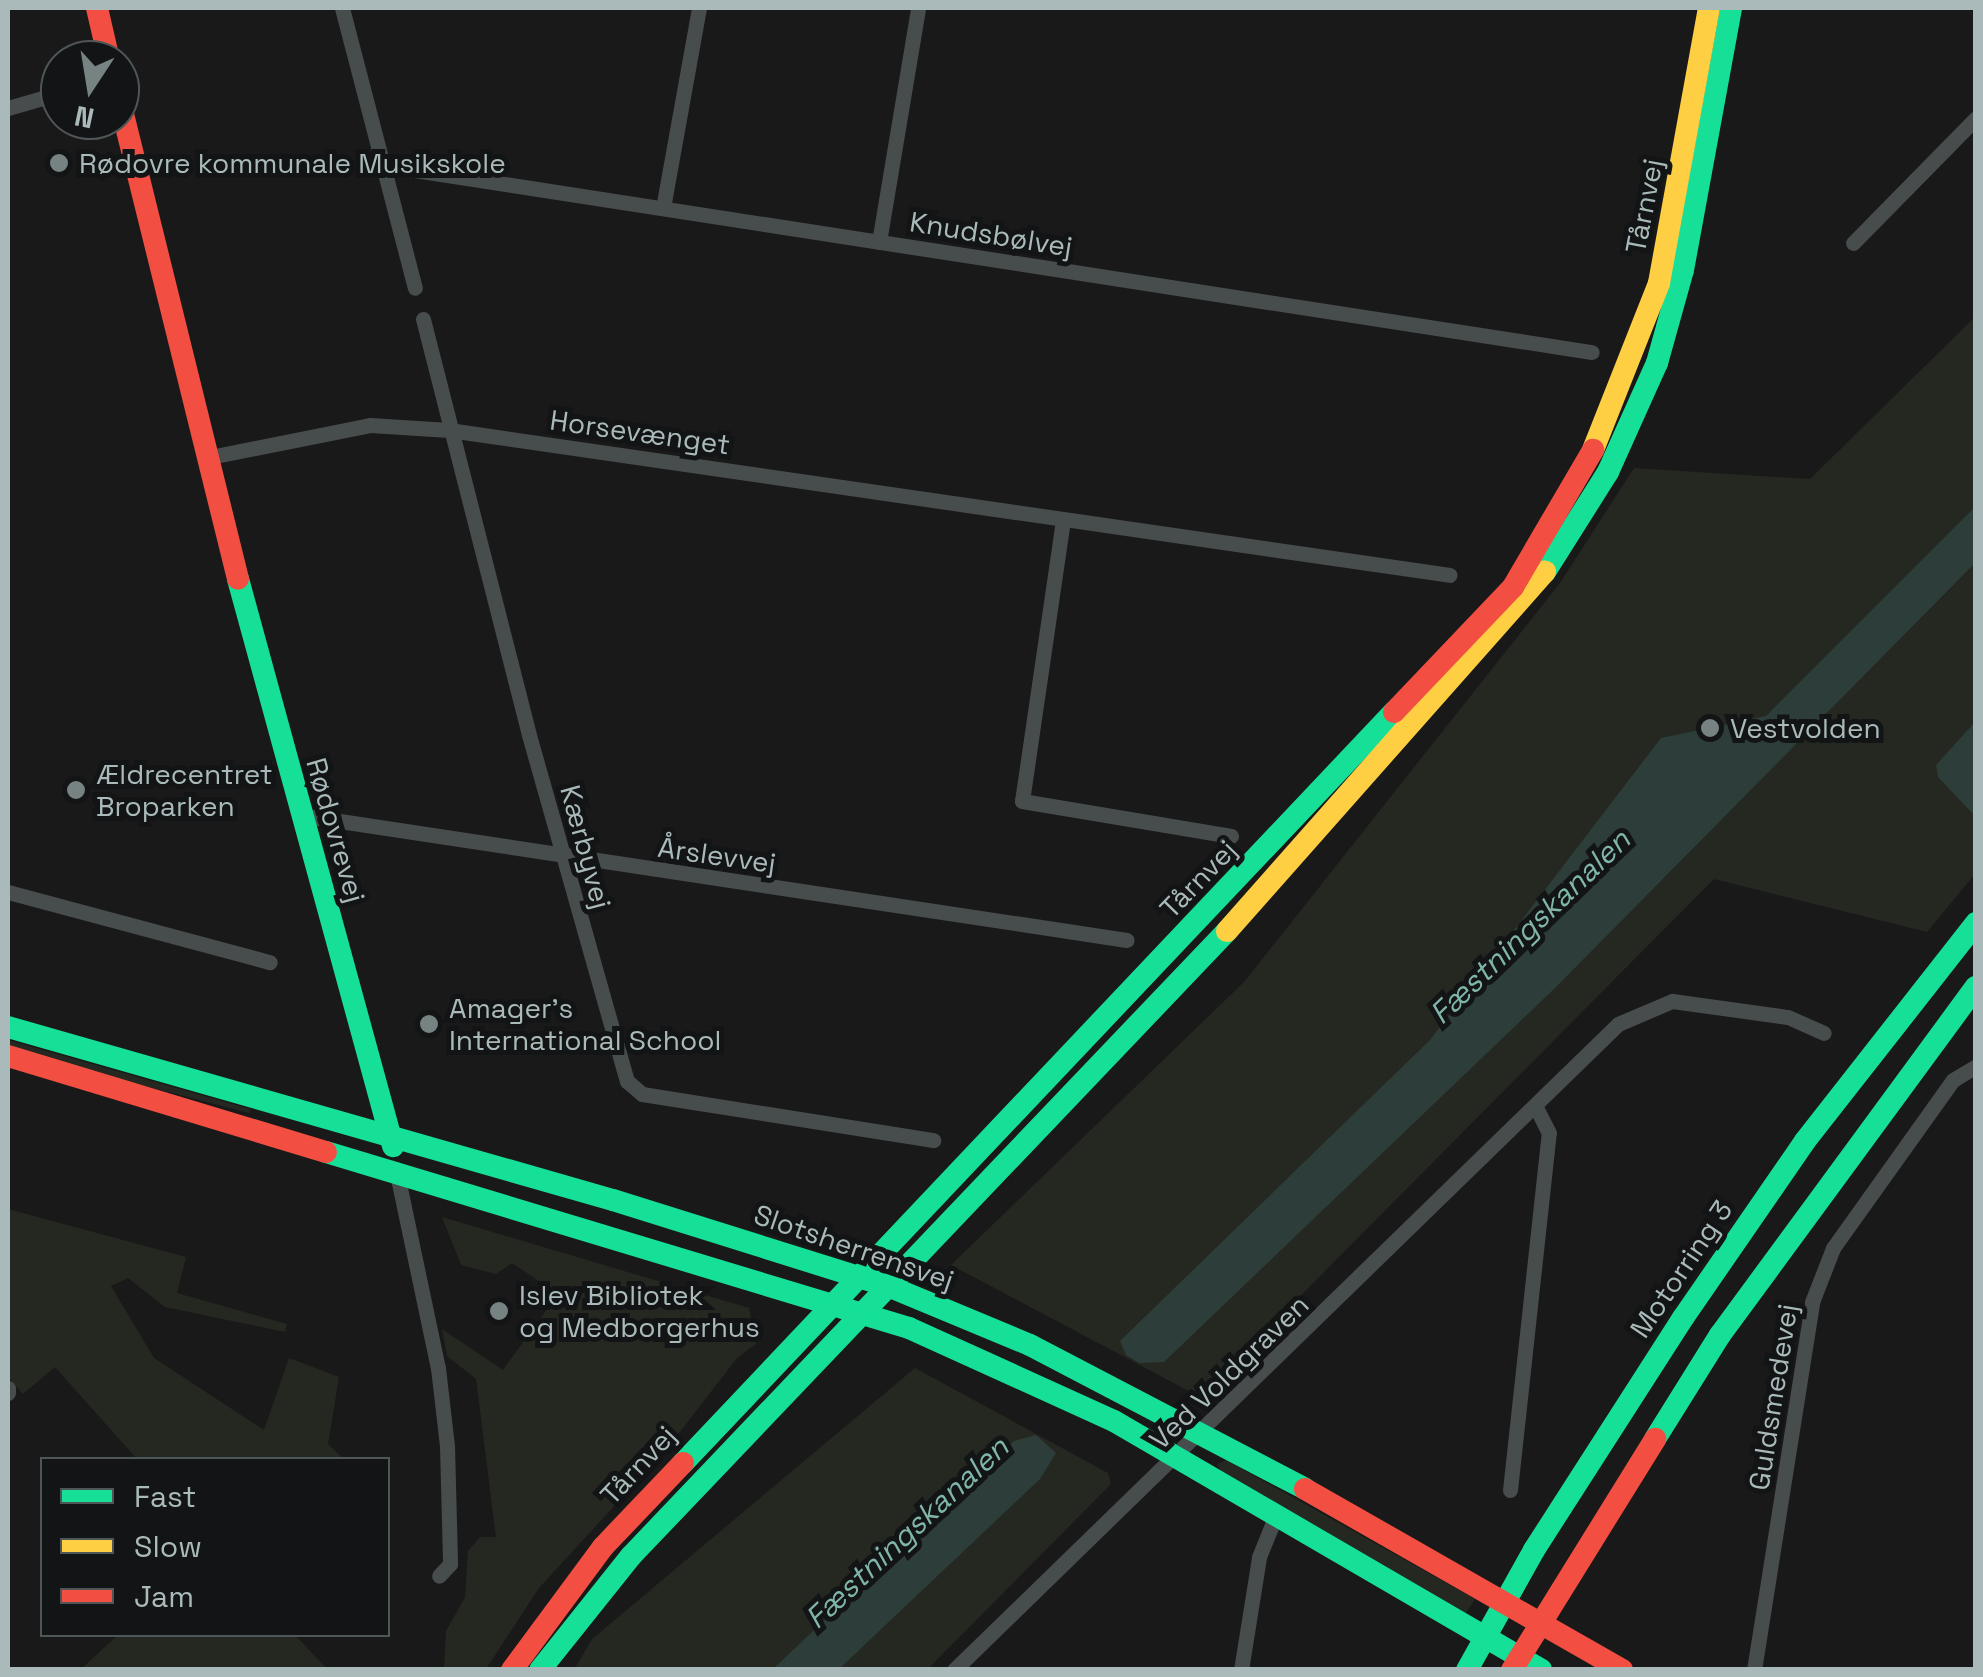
<!DOCTYPE html>
<html>
<head>
<meta charset="utf-8">
<style>
  body { margin:0 }
  #map { position:relative; width:1983px; height:1677px; overflow:hidden; background:#191919; font-family:"Space Grotesk",sans-serif }
  div>[style] { position:absolute }
  .green>* { inset:0; background:#252821 }
  .water>* { inset:0; background:#2d3d3a }
  .street>* { height:15px; margin:-7.5px; padding:0 7.5px; transform-origin:7.5px; border-radius:7.5px; background:#474c4c }
  .fast>* { height:22px; margin:-11px; padding:0 11px; transform-origin:11px; border-radius:11px; background:#16e098 }
  .slow>* { height:22px; margin:-11px; padding:0 11px; transform-origin:11px; border-radius:11px; background:#ffcf43 }
  .jam>* { height:22px; margin:-11px; padding:0 11px; transform-origin:11px; border-radius:11px; background:#f24e42 }
  .dots>* { width:28px; height:28px; translate:-50% -50%; box-sizing:border-box; border:5px solid #131415; border-radius:50% }
  span { translate:-50% -50%; white-space:nowrap; text-align:center; line-height:1.15; -webkit-text-stroke:10px #131415; paint-order:stroke }
  .poi-label { font-size:28px; color:#aababa }
  .left { translate:0 -50%; text-align:left }
  .street-label { font-size:28px; color:#aababa }
  .water-label { font-size:30px; color:#80b6aa; font-style:italic }
  .frame { position:absolute; inset:0; border:10px solid #aababa; pointer-events:none }
  .legend { position:absolute; left:40px; top:1457px; width:350px; height:180px; box-sizing:border-box; background:#131415; border:2px solid #4f5657; margin:0; padding:12px 18px; list-style:none; font-size:30px; color:#aababa }
  .legend li { display:flex; align-items:center; gap:20px; height:50px }
  .legend b { width:50px; border:2px solid #4f5657 }
  .north { position:absolute; left:40px; top:40px; width:100px; height:100px; box-sizing:border-box; background:#131415; border:2px solid #4f5657; border-radius:50%; rotate:192deg; font-size:28px; font-weight:700; line-height:40px; text-align:center; color:#aababa }
  .north::after { content:''; display:block; margin:auto; width:35px; height:45px; background:#778282; clip-path:polygon(50% 0,100% 100%,50% 72%,0 100%) }
</style>
</head>
<body>
<div id="map">
  <div class="green">
    <div style="clip-path:polygon(1975px 317px,1975px 874px,1927px 932px,1714px 879px,1200px 1397px,951px 1265px,1244px 982px,1560px 583px,1634px 468px,1810px 479px)"></div>
    <div style="clip-path:polygon(8px 1040px,250px 1109px,249px 1113px,8px 1050px)"></div>
    <div style="clip-path:polygon(8px 1209px,186px 1257px,177px 1293px,287px 1324px,285px 1332px,165px 1307px,128px 1278px,111px 1286px,154px 1358px,264px 1430px,289px 1358px,339px 1377px,328px 1444px,344px 1459px,137px 1459px,55px 1367px,23px 1394px,8px 1377px)"></div>
    <div style="clip-path:polygon(442px 1217px,749px 1308px,756px 1344px,737px 1358px,669px 1446px,539px 1588px,486px 1669px,444px 1669px,446px 1631px,465px 1597px,468px 1551px,480px 1537px,496px 1537px,476px 1379px,447px 1356px,442px 1329px,503px 1370px,558px 1294px,512px 1263px,496px 1274px,461px 1265px)"></div>
    <div style="clip-path:polygon(915px 1368px,1108px 1473px,1111px 1484px,928px 1669px,574px 1670px,592px 1639px)"></div>
    <div style="clip-path:polygon(1226px 1460px,1475px 1599px,1466px 1613px,1221px 1471px,1217px 1464px)"></div>
    <div style="clip-path:polygon(119px 1634px,295px 1635px,327px 1669px,81px 1669px)"></div>
  </div>
  <div class="water">
    <div style="clip-path:polygon(1975px 507px,1975px 563px,1555px 988px,1164px 1362px,1139px 1363px,1126px 1355px,1120px 1341px,1430px 1040px,1661px 738px,1766px 716px)"></div>
    <div style="clip-path:polygon(1975px 722px,1975px 816px,1938px 777px,1936px 765px)"></div>
    <div style="clip-path:polygon(1036px 1435px,1056px 1453px,1040px 1479px,839px 1669px,773px 1669px,1014px 1441px)"></div>
  </div>
  <div class="street">
    <div style="left:342px;top:8px;width:289px;rotate:75.4deg"></div>
    <div style="left:8px;top:108px;width:54px;rotate:-16.1deg"></div>
    <div style="left:382px;top:165px;width:1224px;rotate:8.79deg"></div>
    <div style="left:663px;top:208px;width:203px;rotate:-79.8deg"></div>
    <div style="left:879px;top:242px;width:237px;rotate:-80.5deg"></div>
    <div style="left:1853px;top:243px;width:175px;rotate:-45.5deg"></div>
    <div style="left:423px;top:319px;width:429px;rotate:75.7deg"></div>
    <div style="left:529px;top:735px;width:360px;rotate:74.2deg"></div>
    <div style="left:627px;top:1081px;width:20px;rotate:41deg"></div>
    <div style="left:642px;top:1094px;width:295px;rotate:9deg"></div>
    <div style="left:210px;top:457px;width:163px;rotate:-11.3deg"></div>
    <div style="left:370px;top:425px;width:79px;rotate:3.6deg"></div>
    <div style="left:449px;top:430px;width:1011px;rotate:8.24deg"></div>
    <div style="left:1063px;top:520px;width:284px;rotate:98.3deg"></div>
    <div style="left:1022px;top:801px;width:212px;rotate:9.5deg"></div>
    <div style="left:300px;top:815px;width:836px;rotate:8.6deg"></div>
    <div style="left:8px;top:892px;width:271px;rotate:15deg"></div>
    <div style="left:396px;top:1169px;width:203px;rotate:78.1deg"></div>
    <div style="left:438px;top:1368px;width:79px;rotate:83.4deg"></div>
    <div style="left:447px;top:1446px;width:118px;rotate:88.5deg"></div>
    <div style="left:450px;top:1564px;width:16px;rotate:133deg"></div>
    <div style="left:8px;top:1388px;width:5px;rotate:90deg"></div>
    <div style="left:1510px;top:1490px;width:359px;rotate:-83.8deg"></div>
    <div style="left:1549px;top:1133px;width:29px;rotate:-117deg"></div>
    <div style="left:954px;top:1670px;width:926px;rotate:-44.21deg"></div>
    <div style="left:1618px;top:1024px;width:59px;rotate:-23.1deg"></div>
    <div style="left:1672px;top:1001px;width:117px;rotate:7.9deg"></div>
    <div style="left:1788px;top:1017px;width:39px;rotate:24deg"></div>
    <div style="left:1241px;top:1670px;width:114px;rotate:-80.9deg"></div>
    <div style="left:1259px;top:1557px;width:45px;rotate:-68deg"></div>
    <div style="left:1754px;top:1670px;width:373px;rotate:-81deg"></div>
    <div style="left:1812px;top:1302px;width:58px;rotate:-68.7deg"></div>
    <div style="left:1833px;top:1248px;width:206px;rotate:-54.5deg"></div>
    <div style="left:1953px;top:1080px;width:27px;rotate:-31deg"></div>
  </div>
  <div class="fast">
    <div style="left:1545px;top:572px;width:118px;rotate:-57.8deg"></div>
    <div style="left:1608px;top:472px;width:120px;rotate:-65.8deg"></div>
    <div style="left:1657px;top:363px;width:97px;rotate:-74.4deg"></div>
    <div style="left:1683px;top:270px;width:266px;rotate:-79.6deg"></div>
    <div style="left:238px;top:579px;width:588px;rotate:74.71deg"></div>
    <div style="left:8px;top:1027px;width:629px;rotate:15.96deg"></div>
    <div style="left:613px;top:1200px;width:294px;rotate:17.4deg"></div>
    <div style="left:893px;top:1288px;width:148px;rotate:22.6deg"></div>
    <div style="left:1030px;top:1345px;width:310px;rotate:27.6deg"></div>
    <div style="left:326px;top:1152px;width:609px;rotate:16.8deg"></div>
    <div style="left:909px;top:1328px;width:225px;rotate:24.4deg"></div>
    <div style="left:1114px;top:1421px;width:494px;rotate:30.2deg"></div>
    <div style="left:1655px;top:1439px;width:123px;rotate:-58deg"></div>
    <div style="left:1720px;top:1335px;width:432px;rotate:-53.7deg"></div>
    <div style="left:683px;top:1463px;width:1034px;rotate:-46.57deg"></div>
    <div style="left:540px;top:1670px;width:146px;rotate:-51.4deg"></div>
    <div style="left:631px;top:1556px;width:864px;rotate:-46.36deg"></div>
    <div style="left:1467px;top:1670px;width:137px;rotate:-60.8deg"></div>
    <div style="left:1534px;top:1550px;width:276px;rotate:-57.3deg"></div>
    <div style="left:1683px;top:1318px;width:215px;rotate:-55.4deg"></div>
    <div style="left:1805px;top:1141px;width:277px;rotate:-51.9deg"></div>
  </div>
  <div class="slow">
    <div style="left:1593px;top:450px;width:180px;rotate:-68.4deg"></div>
    <div style="left:1659px;top:283px;width:280px;rotate:-79.7deg"></div>
    <div style="left:1227px;top:931px;width:480px;rotate:-48.5deg"></div>
  </div>
  <div class="jam">
    <div style="left:97px;top:8px;width:53px;rotate:77deg"></div>
    <div style="left:120px;top:102px;width:491px;rotate:76.1deg"></div>
    <div style="left:1394px;top:712px;width:173px;rotate:-46.4deg"></div>
    <div style="left:1513px;top:587px;width:159px;rotate:-59.7deg"></div>
    <div style="left:8px;top:1056px;width:332px;rotate:16.8deg"></div>
    <div style="left:1305px;top:1489px;width:365px;rotate:29.7deg"></div>
    <div style="left:512px;top:1670px;width:153px;rotate:-53.5deg"></div>
    <div style="left:603px;top:1547px;width:116px;rotate:-46.4deg"></div>
    <div style="left:1512px;top:1670px;width:272px;rotate:-58.2deg"></div>
  </div>
  <div class="dots">
    <div style="left:59px;top:163px;background:#778282"></div>
    <div style="left:1710px;top:728px;background:#778282"></div>
    <div style="left:76px;top:790px;background:#778282"></div>
    <div style="left:429px;top:1024px;background:#778282"></div>
    <div style="left:499px;top:1311px;background:#778282"></div>
  </div>
  <div class="poi-label">
    <span class="left" style="left:79px;top:163px">Rødovre kommunale Musikskole</span>
    <span class="left" style="left:1730px;top:728px">Vestvolden</span>
    <span class="left" style="left:96px;top:790px">Ældrecentret<br>Broparken</span>
    <span class="left" style="left:449px;top:1024px">Amager's<br>International School</span>
    <span class="left" style="left:519px;top:1311px">Islev Bibliotek<br>og Medborgerhus</span>
  </div>
  <div class="street-label">
    <span style="left:1644px;top:206px;rotate:-79deg">Tårnvej</span>
    <span style="left:991px;top:234px;rotate:9deg">Knudsbølvej</span>
    <span style="left:640px;top:432px;rotate:8deg">Horsevænget</span>
    <span style="left:336px;top:830px;rotate:74deg">Rødovrevej</span>
    <span style="left:586px;top:847px;rotate:75deg">Kærbyvej</span>
    <span style="left:717px;top:855px;rotate:8deg">Årslevvej</span>
    <span style="left:1198px;top:879px;rotate:-46deg">Tårnvej</span>
    <span style="left:854px;top:1247px;rotate:19deg">Slotsherrensvej</span>
    <span style="left:1681px;top:1269px;rotate:-56deg">Motorring 3</span>
    <span style="left:1229px;top:1372px;rotate:-44deg">Ved Voldgraven</span>
    <span style="left:1773px;top:1397px;rotate:-81deg">Guldsmedevej</span>
    <span style="left:638px;top:1465px;rotate:-47deg">Tårnvej</span>
  </div>
  <div class="water-label">
    <span style="left:1530px;top:927px;rotate:-44deg">Fæstningskanalen</span>
    <span style="left:907px;top:1533px;rotate:-43deg">Fæstningskanalen</span>
  </div>
  <div class="frame"></div>
  <ul class="legend">
  <li><b style="height:12px;background:#16e098"></b>Fast</li>
  <li><b style="height:12px;background:#ffcf43"></b>Slow</li>
  <li><b style="height:12px;background:#f24e42"></b>Jam</li>
  </ul>
  <div class="north">N</div>
</div>
</body>
</html>
